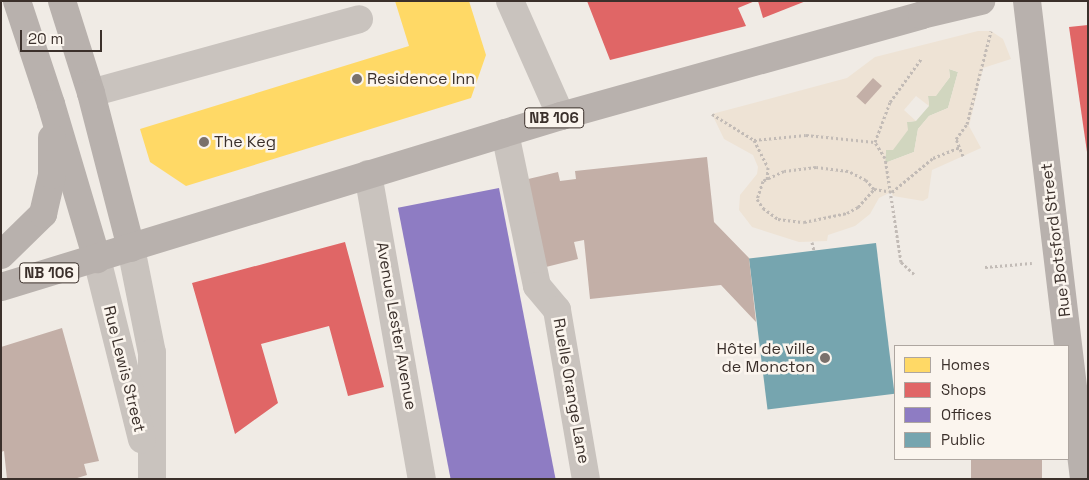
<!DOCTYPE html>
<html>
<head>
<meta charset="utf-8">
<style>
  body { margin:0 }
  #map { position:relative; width:1089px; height:480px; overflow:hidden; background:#f0ebe5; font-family:"Space Grotesk",sans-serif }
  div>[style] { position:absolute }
  .green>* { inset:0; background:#d1d6bf }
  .plaza>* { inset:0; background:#eee3d5 }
  .homes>* { inset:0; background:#ffd966 }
  .shops>* { inset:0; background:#e06666 }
  .offices>* { inset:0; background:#8e7cc3; transform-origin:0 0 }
  .public>* { inset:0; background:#76a5af; transform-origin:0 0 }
  .building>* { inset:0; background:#c3afa7; transform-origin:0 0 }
  .path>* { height:3px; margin-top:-1.5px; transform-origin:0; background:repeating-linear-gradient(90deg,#c2bbb6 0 2.5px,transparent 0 5px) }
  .minor>* { height:28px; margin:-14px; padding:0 14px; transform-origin:14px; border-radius:14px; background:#c9c3be }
  .major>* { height:28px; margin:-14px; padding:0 14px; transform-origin:14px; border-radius:14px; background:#b8b1ad }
  .dots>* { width:14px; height:14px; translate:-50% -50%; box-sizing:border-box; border:2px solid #fbf5ee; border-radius:50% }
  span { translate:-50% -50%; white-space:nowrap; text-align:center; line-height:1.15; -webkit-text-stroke:5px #fbf5ee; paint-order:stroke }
  .shield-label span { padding:1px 4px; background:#fbf5ee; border:1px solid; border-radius:4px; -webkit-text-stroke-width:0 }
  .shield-label { font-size:15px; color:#3b302b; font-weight:700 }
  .poi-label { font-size:16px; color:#3b302b }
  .left { translate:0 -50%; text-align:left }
  .right { translate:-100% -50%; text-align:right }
  .street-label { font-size:16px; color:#3b302b }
  .frame { position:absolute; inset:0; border:2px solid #3b302b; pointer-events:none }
  .legend { position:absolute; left:894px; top:345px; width:175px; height:115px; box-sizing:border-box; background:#fbf5ee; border:1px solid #aea6a0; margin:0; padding:6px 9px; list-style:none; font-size:15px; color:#3b302b }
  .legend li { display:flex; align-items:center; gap:10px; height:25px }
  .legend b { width:25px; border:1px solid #aea6a0 }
  .scale { position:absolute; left:20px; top:30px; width:82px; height:22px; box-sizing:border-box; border:2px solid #3b302b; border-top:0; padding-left:6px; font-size:15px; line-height:18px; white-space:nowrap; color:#3b302b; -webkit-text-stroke:4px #fbf5ee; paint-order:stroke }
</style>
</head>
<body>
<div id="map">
  <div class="green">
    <div style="clip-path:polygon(949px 69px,958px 72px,948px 108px,929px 116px,918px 129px,914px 152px,885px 163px,886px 150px,907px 122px,916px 121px,929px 106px,928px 96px,936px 95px,950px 77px)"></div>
  </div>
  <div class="plaza">
    <div style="clip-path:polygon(evenodd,978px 31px,991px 31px,1003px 39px,1011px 59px,983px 68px,969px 126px,981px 148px,932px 170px,928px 198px,923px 201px,893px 196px,891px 192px,879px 198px,870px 214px,855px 226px,828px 235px,827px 241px,799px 242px,752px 227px,739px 210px,740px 195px,757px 174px,758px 167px,753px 155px,724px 139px,712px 114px,847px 78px,875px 57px,978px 31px,949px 69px,958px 72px,948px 108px,929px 116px,918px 129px,914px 152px,885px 163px,886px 150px,893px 150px,908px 130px,907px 122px,916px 121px,904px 110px,916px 96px,929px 106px,928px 96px,936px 96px,950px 77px,949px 69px)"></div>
  </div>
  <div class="homes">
    <div style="clip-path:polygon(395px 1px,469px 1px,486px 55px,471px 98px,186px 186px,150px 162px,140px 129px,409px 46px)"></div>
  </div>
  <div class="shops">
    <div style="clip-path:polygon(587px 1px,755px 1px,738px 8px,746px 26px,610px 60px)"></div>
    <div style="clip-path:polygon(758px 1px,806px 1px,763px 18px)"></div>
    <div style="clip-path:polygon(1088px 25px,1088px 152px,1087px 152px,1069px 27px)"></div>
    <div style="clip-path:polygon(345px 242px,384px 387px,348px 396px,329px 326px,261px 344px,278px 403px,235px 434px,192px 283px)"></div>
  </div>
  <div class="offices">
    <div style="left:499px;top:188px;width:296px;height:103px;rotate:79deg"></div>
  </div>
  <div class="public">
    <div style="left:876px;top:243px;width:152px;height:128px;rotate:83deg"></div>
  </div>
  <div class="building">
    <div style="left:873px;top:78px;width:12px;height:25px;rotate:42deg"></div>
    <div style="clip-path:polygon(707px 157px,714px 222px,749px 258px,756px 322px,721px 285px,590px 299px,584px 240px,574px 242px,578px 259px,546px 267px,524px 180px,558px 172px,560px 181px,576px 179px,575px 171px)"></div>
    <div style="clip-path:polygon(62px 328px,99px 461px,84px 464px,87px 475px,74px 479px,7px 479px,4px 451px,1px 452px,1px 347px)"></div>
    <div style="left:971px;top:459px;width:71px;height:20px"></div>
  </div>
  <div class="path">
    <div style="left:712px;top:114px;width:49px;rotate:31.8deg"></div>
    <div style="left:754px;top:140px;width:30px;rotate:63deg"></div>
    <div style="left:768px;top:167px;width:13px;rotate:94deg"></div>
    <div style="left:754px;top:140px;width:52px;rotate:-5.5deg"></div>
    <div style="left:806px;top:135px;width:69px;rotate:5.8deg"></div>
    <div style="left:963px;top:156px;width:18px;rotate:-112deg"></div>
    <div style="left:956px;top:139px;width:19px;rotate:-54deg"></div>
    <div style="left:967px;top:124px;width:96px;rotate:-75.5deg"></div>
    <div style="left:874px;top:189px;width:12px;rotate:-132deg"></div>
    <div style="left:866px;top:180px;width:20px;rotate:-153deg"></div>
    <div style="left:848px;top:171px;width:32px;rotate:-173deg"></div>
    <div style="left:816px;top:167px;width:32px;rotate:173deg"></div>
    <div style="left:784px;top:171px;width:23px;rotate:155deg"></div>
    <div style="left:763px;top:181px;width:19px;rotate:108deg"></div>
    <div style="left:757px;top:199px;width:11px;rotate:56deg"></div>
    <div style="left:763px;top:208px;width:19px;rotate:36deg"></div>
    <div style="left:778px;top:219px;width:26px;rotate:7deg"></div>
    <div style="left:804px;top:222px;width:44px;rotate:-11.8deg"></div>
    <div style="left:847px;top:213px;width:13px;rotate:-29deg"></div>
    <div style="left:858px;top:207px;width:24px;rotate:-48deg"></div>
    <div style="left:874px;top:189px;width:18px;rotate:9deg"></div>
    <div style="left:892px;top:192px;width:53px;rotate:-39.7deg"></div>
    <div style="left:933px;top:158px;width:29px;rotate:-22deg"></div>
    <div style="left:812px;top:242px;width:9px;rotate:77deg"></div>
    <div style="left:985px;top:267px;width:47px;rotate:-4.9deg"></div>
    <div style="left:914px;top:274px;width:18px;rotate:-137deg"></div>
    <div style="left:901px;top:262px;width:105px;rotate:-98.7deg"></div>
    <div style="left:885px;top:158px;width:19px;rotate:-122deg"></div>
    <div style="left:875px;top:142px;width:43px;rotate:-69.4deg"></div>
    <div style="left:890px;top:102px;width:53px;rotate:-54.2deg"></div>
  </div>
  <div class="minor">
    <div style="left:510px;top:1px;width:126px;rotate:66.1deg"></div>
    <div style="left:91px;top:93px;width:278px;rotate:-15.4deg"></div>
    <div style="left:505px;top:133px;width:156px;rotate:78.2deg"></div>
    <div style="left:537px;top:286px;width:31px;rotate:50deg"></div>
    <div style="left:557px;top:310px;width:171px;rotate:80.3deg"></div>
    <div style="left:368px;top:174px;width:310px;rotate:80deg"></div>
    <div style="left:131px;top:248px;width:107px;rotate:78.7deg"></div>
    <div style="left:152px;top:353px;width:126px;rotate:90deg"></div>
    <div style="left:97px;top:259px;width:186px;rotate:76deg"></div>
  </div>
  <div class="major">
    <div style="left:17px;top:1px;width:108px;rotate:71.7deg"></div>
    <div style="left:51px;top:104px;width:162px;rotate:73.5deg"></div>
    <div style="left:62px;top:1px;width:96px;rotate:72.5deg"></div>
    <div style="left:91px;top:93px;width:160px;rotate:75.5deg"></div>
    <div style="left:1027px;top:1px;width:481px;rotate:83.2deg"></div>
    <div style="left:1px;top:255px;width:59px;rotate:-44.3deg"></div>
    <div style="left:43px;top:214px;width:40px;rotate:-77deg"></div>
    <div style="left:52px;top:175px;width:37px;rotate:-90deg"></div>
    <div style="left:1px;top:287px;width:586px;rotate:-16.98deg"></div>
    <div style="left:561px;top:116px;width:375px;rotate:-15.6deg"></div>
    <div style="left:922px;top:15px;width:61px;rotate:-13.3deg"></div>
  </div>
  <div class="dots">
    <div style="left:357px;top:79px;background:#7a716c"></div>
    <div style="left:204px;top:142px;background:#7a716c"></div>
    <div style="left:825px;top:358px;background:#7a716c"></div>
  </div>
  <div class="shield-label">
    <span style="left:554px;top:118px">NB 106</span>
    <span style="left:49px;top:273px">NB 106</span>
  </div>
  <div class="poi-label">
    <span class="left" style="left:367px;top:79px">Residence Inn</span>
    <span class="left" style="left:214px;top:142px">The Keg</span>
    <span class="right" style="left:815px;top:358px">Hôtel de ville<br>de Moncton</span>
  </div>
  <div class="street-label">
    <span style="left:1056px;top:240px;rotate:-97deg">Rue Botsford Street</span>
    <span style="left:396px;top:326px;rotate:80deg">Avenue Lester Avenue</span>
    <span style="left:124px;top:369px;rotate:76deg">Rue Lewis Street</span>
    <span style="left:571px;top:391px;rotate:80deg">Ruelle Orange Lane</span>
  </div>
  <div class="frame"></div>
  <ul class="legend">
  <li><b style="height:14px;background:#ffd966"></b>Homes</li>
  <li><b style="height:14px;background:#e06666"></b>Shops</li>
  <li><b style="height:14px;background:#8e7cc3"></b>Offices</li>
  <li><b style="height:14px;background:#76a5af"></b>Public</li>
  </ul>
  <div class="scale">20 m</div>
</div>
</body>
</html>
